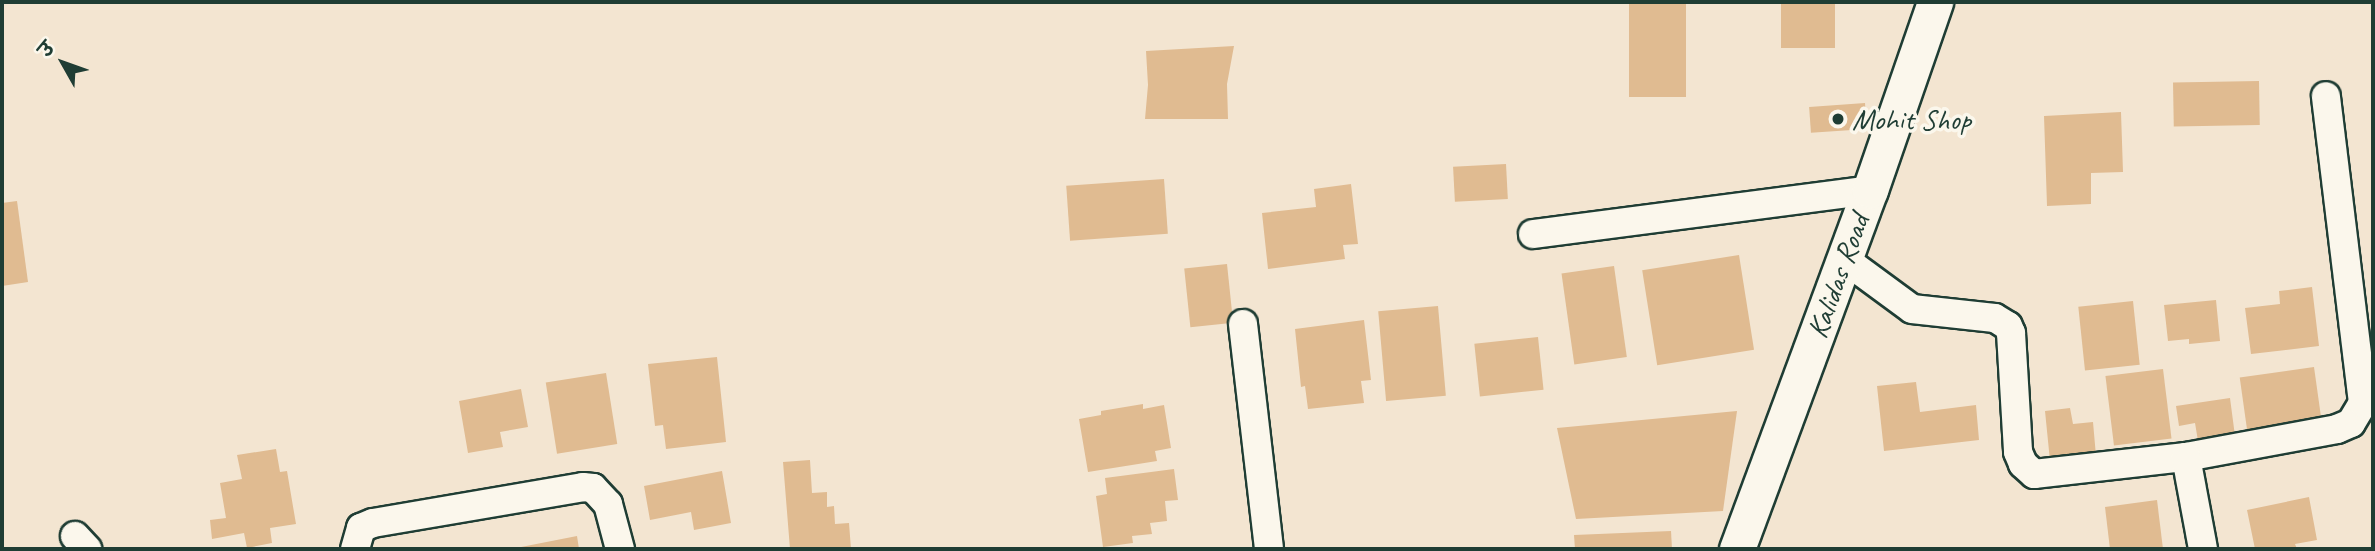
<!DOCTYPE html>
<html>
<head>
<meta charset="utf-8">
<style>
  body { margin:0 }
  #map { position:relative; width:2375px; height:551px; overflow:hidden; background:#f3e5d1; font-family:Caveat,"Playpen Sans Deva",sans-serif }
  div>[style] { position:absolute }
  .building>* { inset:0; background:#e0bb91; transform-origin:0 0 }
  .roads { filter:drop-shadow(2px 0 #1f3d34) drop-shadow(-2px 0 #1f3d34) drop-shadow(0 2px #1f3d34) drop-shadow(0 -2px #1f3d34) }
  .minor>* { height:28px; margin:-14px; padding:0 14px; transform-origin:14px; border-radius:14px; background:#fbf7ec }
  .tertiary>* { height:35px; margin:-17.5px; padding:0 17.5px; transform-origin:17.5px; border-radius:17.5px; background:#fbf7ec }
  .dots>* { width:19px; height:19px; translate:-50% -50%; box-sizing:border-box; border:4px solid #fbf7ec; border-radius:50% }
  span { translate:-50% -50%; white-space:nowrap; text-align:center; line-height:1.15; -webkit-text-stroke:7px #fbf7ec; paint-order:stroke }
  .poi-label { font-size:30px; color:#1f3d34 }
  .left { translate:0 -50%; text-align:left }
  .street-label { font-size:30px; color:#1f3d34 }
  .frame { position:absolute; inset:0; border:4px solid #1f3d34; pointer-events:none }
  .north { position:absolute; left:28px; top:28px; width:70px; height:70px; -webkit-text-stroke:5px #fbf7ec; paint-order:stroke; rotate:310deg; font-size:19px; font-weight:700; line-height:28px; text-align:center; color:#1f3d34 }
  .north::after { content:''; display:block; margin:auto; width:24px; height:32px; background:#1f3d34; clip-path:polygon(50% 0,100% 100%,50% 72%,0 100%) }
</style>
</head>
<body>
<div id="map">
  <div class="building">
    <div style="left:1629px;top:2px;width:57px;height:95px"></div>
    <div style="left:1781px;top:2px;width:54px;height:46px"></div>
    <div style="clip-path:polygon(1234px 46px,1227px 84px,1228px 119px,1145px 119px,1148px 85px,1146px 51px)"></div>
    <div style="left:2259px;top:81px;width:44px;height:86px;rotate:89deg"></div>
    <div style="left:1865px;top:103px;width:26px;height:56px;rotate:86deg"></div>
    <div style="clip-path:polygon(2121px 112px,2123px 172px,2091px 173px,2091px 204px,2047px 206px,2044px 116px)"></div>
    <div style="left:1506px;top:164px;width:35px;height:53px;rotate:87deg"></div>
    <div style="left:1164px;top:179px;width:55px;height:98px;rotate:86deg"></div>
    <div style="clip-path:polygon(1351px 184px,1358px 244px,1343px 245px,1345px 259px,1268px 269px,1262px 213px,1316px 207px,1314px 189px)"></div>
    <div style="clip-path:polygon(17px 201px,28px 282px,2px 286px,2px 203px)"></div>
    <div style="left:1739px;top:255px;width:96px;height:98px;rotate:81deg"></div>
    <div style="left:1227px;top:264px;width:59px;height:43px;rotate:84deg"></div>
    <div style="left:1614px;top:266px;width:92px;height:53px;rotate:82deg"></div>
    <div style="clip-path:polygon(2312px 287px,2319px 346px,2251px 354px,2245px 308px,2280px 304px,2279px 291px)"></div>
    <div style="clip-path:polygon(2216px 300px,2220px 341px,2189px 344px,2189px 339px,2168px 341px,2164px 305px)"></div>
    <div style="left:2133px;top:301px;width:64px;height:55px;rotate:84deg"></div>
    <div style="left:1438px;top:306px;width:90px;height:60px;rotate:85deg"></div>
    <div style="clip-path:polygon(1364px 320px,1371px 380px,1361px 381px,1364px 403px,1308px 409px,1305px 386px,1301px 387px,1295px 329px)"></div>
    <div style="left:1538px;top:337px;width:53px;height:64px;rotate:84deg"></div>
    <div style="clip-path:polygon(717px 357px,726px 442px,666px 449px,663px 425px,655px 426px,648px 364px)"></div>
    <div style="left:2314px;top:367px;width:56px;height:75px;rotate:82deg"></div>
    <div style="left:2163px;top:369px;width:70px;height:58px;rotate:83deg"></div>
    <div style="left:606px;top:373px;width:72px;height:61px;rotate:81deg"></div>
    <div style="clip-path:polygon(1916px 382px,1920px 412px,1976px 405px,1979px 440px,1884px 451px,1877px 386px)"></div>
    <div style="clip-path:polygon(521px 389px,528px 427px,500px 432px,503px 447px,468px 453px,459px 401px)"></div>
    <div style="clip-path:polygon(2230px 398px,2235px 436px,2198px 441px,2195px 423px,2179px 426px,2176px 406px)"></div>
    <div style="clip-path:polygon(1143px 404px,1143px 409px,1164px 405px,1171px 448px,1155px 451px,1157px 461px,1088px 472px,1079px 419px,1101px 415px,1101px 411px)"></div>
    <div style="clip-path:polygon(2070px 408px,2073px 424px,2093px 422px,2096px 456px,2050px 461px,2045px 411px)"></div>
    <div style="clip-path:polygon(1737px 411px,1723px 511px,1576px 519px,1557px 428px)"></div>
    <div style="clip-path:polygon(276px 449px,280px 472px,287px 471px,296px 524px,270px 528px,272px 543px,247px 548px,244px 533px,212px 539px,210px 520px,226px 518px,220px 483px,242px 479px,237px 455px)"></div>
    <div style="clip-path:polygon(810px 460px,812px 493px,827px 492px,827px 507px,834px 506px,835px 524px,849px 523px,851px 549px,790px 549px,783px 462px)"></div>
    <div style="clip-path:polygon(1174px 469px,1178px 500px,1165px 501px,1167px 521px,1150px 523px,1152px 534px,1132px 536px,1133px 543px,1103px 547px,1096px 496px,1107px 494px,1105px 478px)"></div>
    <div style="clip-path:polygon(722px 471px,731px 523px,694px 530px,691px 512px,650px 520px,644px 486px)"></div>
    <div style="clip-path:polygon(2309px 497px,2317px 540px,2295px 544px,2297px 549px,2255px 549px,2247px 510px)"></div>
    <div style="clip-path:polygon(2157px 500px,2163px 549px,2110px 549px,2105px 507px)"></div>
    <div style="clip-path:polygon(1671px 531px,1672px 549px,1575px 549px,1574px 535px)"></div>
    <div style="clip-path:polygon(577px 536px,579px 549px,516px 549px,516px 548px)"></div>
  </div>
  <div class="roads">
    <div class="minor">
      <div style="left:1533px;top:234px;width:340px;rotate:-7.4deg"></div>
      <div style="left:1844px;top:259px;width:84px;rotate:36.3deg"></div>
      <div style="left:1912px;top:309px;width:83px;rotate:6.2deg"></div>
      <div style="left:1995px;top:318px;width:15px;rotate:32deg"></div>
      <div style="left:2008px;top:326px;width:8px;rotate:67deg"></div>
      <div style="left:2011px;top:333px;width:119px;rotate:86.6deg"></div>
      <div style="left:2018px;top:452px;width:13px;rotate:67deg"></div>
      <div style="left:2023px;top:464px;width:15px;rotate:42deg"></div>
      <div style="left:2034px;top:474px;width:153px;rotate:-6.4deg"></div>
      <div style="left:2186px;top:457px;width:154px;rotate:-10.5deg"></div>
      <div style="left:2337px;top:429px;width:15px;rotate:-23deg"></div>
      <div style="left:2351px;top:423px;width:23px;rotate:-59deg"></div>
      <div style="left:2363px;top:403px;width:309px;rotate:-96.9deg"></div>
      <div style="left:1243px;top:324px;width:226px;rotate:83.4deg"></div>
      <div style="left:2186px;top:457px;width:94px;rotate:79.5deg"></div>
      <div style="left:75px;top:536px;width:18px;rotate:47deg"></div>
      <div style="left:355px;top:549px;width:22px;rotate:-74deg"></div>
      <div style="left:361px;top:528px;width:13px;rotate:-23deg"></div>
      <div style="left:373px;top:523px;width:213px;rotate:-9.7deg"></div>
      <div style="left:583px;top:487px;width:10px;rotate:6deg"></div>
      <div style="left:593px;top:488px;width:22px;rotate:47deg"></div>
      <div style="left:608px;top:504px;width:47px;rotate:75.1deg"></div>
    </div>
    <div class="tertiary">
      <div style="left:1737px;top:549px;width:383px;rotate:-69.7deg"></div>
      <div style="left:1870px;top:190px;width:199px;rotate:-70.9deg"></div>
    </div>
  </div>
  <div class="dots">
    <div style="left:1838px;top:119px;background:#1f3d34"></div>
  </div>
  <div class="poi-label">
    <span class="left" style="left:1852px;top:119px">Mohit Shop</span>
  </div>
  <div class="street-label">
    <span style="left:1838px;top:276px;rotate:-70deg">Kalidas Road</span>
  </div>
  <div class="frame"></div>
  <div class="north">उ</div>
</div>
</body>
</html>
